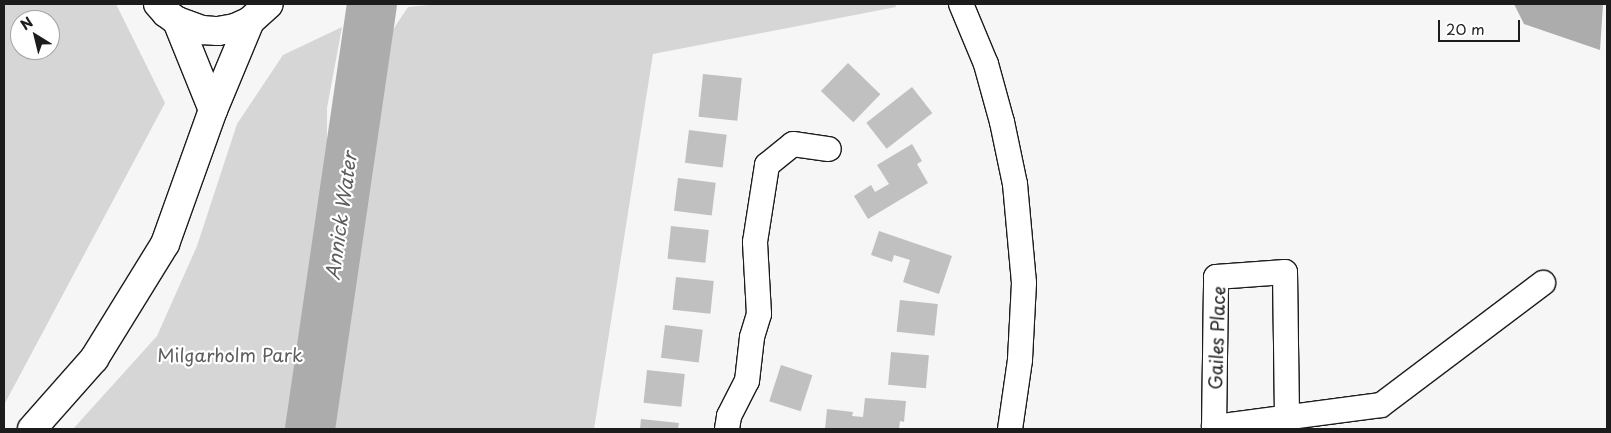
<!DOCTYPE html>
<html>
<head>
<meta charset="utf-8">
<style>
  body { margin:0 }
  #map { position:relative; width:1611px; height:433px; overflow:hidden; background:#f6f6f6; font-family:"Playpen Sans",sans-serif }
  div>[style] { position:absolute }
  .green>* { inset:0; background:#d6d6d6 }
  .water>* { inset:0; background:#acacac }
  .river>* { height:50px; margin:-25px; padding:0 25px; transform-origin:25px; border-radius:25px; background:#acacac }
  .building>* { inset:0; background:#c0c0c0; transform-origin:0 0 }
  .roads { filter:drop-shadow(1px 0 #1c1c1c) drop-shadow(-1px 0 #1c1c1c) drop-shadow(0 1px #1c1c1c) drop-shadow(0 -1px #1c1c1c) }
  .minor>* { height:24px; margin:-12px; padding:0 12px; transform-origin:12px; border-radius:12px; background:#fff }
  .primary>* { height:28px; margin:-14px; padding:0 14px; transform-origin:14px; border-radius:14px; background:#fff }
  span { translate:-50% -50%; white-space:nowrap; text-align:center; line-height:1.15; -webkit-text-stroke:4.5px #fff; paint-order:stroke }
  .street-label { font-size:18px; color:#1c1c1c }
  .park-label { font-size:18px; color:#5d5d5d }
  .water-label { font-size:19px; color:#5d5d5d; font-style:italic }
  .frame { position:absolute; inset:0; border:5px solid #1c1c1c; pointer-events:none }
  .north { position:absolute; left:10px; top:10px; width:50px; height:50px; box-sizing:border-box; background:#fff; border:1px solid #a4a4a4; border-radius:50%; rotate:324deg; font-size:14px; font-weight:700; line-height:20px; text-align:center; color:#1c1c1c }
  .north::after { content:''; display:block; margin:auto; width:18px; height:22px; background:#1c1c1c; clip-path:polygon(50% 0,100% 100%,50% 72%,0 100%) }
  .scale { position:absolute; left:1438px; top:20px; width:82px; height:22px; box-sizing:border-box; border:2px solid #1c1c1c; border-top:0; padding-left:6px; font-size:15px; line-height:18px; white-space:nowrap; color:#1c1c1c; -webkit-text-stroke:4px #fff; paint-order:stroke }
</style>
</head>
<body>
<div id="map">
  <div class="green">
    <div style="clip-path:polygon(evenodd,4px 4px,116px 4px,165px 103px,4px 405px,4px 4px,20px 20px,50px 20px,50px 50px,20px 50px,20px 20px)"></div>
    <div style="clip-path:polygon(438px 4px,895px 4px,896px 7px,653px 54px,594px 429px,313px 429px,316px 385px,363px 75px,408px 7px)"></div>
    <div style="clip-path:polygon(342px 27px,327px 108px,327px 187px,318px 241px,315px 310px,292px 429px,73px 429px,157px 336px,197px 246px,237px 124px,283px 55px)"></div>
  </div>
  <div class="water">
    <div style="clip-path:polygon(1514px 4px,1603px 4px,1600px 50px,1524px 24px)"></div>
  </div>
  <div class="river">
    <div style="left:310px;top:429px;width:429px;rotate:-81.7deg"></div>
  </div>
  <div class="building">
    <div style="left:848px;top:63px;width:45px;height:39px;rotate:44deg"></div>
    <div style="left:703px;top:74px;width:39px;height:43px;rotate:6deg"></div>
    <div style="left:912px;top:87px;width:33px;height:58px;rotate:52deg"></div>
    <div style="left:689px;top:130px;width:38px;height:33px;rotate:7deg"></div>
    <div style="clip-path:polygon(912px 144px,922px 161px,917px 164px,928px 183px,868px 219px,854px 196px,871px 185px,875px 192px,889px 184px,877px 165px)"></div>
    <div style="left:678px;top:178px;width:38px;height:33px;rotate:7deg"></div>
    <div style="left:671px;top:226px;width:38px;height:33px;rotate:6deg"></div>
    <div style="clip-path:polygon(879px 231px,952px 256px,939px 294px,903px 282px,910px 260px,894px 255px,892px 262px,871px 255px)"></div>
    <div style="left:676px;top:277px;width:38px;height:33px;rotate:6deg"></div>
    <div style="left:900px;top:300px;width:38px;height:32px;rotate:6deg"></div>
    <div style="left:665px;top:325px;width:38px;height:33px;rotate:7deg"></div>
    <div style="left:891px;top:352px;width:38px;height:33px;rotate:5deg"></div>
    <div style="left:781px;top:365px;width:33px;height:38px;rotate:18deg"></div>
    <div style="left:647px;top:370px;width:38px;height:33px;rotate:6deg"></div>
    <div style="clip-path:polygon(865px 398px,906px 401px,904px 422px,900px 421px,899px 429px,825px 429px,827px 409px,853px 412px,852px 416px,863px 417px)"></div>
    <div style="clip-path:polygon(641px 419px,679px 423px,678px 429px,640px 429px)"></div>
  </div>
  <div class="roads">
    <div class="minor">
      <div style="left:961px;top:4px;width:65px;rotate:67.4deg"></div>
      <div style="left:986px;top:64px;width:60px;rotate:74.6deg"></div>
      <div style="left:1002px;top:122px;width:63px;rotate:78.2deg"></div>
      <div style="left:1015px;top:184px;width:99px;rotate:84.8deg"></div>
      <div style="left:1024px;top:283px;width:77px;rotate:93deg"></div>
      <div style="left:1020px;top:360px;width:70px;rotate:98.2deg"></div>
      <div style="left:1214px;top:427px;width:168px;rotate:-7.5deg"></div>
      <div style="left:1381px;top:405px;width:203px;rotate:-37deg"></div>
      <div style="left:727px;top:429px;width:13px;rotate:-81deg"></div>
      <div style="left:729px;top:416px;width:39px;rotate:-63deg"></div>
      <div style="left:747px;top:381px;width:44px;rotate:-83.5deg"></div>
      <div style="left:752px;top:337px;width:24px;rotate:-73deg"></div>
      <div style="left:759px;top:314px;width:72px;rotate:-93.2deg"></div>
      <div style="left:755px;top:242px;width:78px;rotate:-81.1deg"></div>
      <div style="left:767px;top:165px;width:33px;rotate:-39deg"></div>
      <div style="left:793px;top:144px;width:36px;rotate:8deg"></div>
      <div style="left:1214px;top:429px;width:152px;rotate:-89.2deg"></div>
      <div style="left:1216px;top:277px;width:69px;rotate:-4.1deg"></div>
      <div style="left:1285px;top:272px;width:145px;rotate:89.2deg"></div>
    </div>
    <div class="primary">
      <div style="left:158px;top:4px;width:12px;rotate:48deg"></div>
      <div style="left:166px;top:13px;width:14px;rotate:36deg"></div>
      <div style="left:177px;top:21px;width:27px;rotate:20deg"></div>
      <div style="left:202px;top:30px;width:16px;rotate:4deg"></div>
      <div style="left:218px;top:31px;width:17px;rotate:-10deg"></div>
      <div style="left:235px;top:28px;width:17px;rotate:-25deg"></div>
      <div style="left:250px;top:21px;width:25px;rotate:-42deg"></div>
      <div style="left:177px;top:21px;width:96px;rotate:68deg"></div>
      <div style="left:32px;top:429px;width:94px;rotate:-48.5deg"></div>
      <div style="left:94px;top:359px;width:135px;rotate:-58.3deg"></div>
      <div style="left:165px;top:244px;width:142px;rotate:-70.3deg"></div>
      <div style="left:213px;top:110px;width:96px;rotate:-67.4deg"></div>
    </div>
  </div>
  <div class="street-label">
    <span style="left:1217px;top:338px;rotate:-88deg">Gailes Place</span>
  </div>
  <div class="park-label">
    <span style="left:230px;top:355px">Milgarholm Park</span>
  </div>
  <div class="water-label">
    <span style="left:341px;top:216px;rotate:-82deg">Annick Water</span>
  </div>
  <div class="frame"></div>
  <div class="north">N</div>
  <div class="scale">20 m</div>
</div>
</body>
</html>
